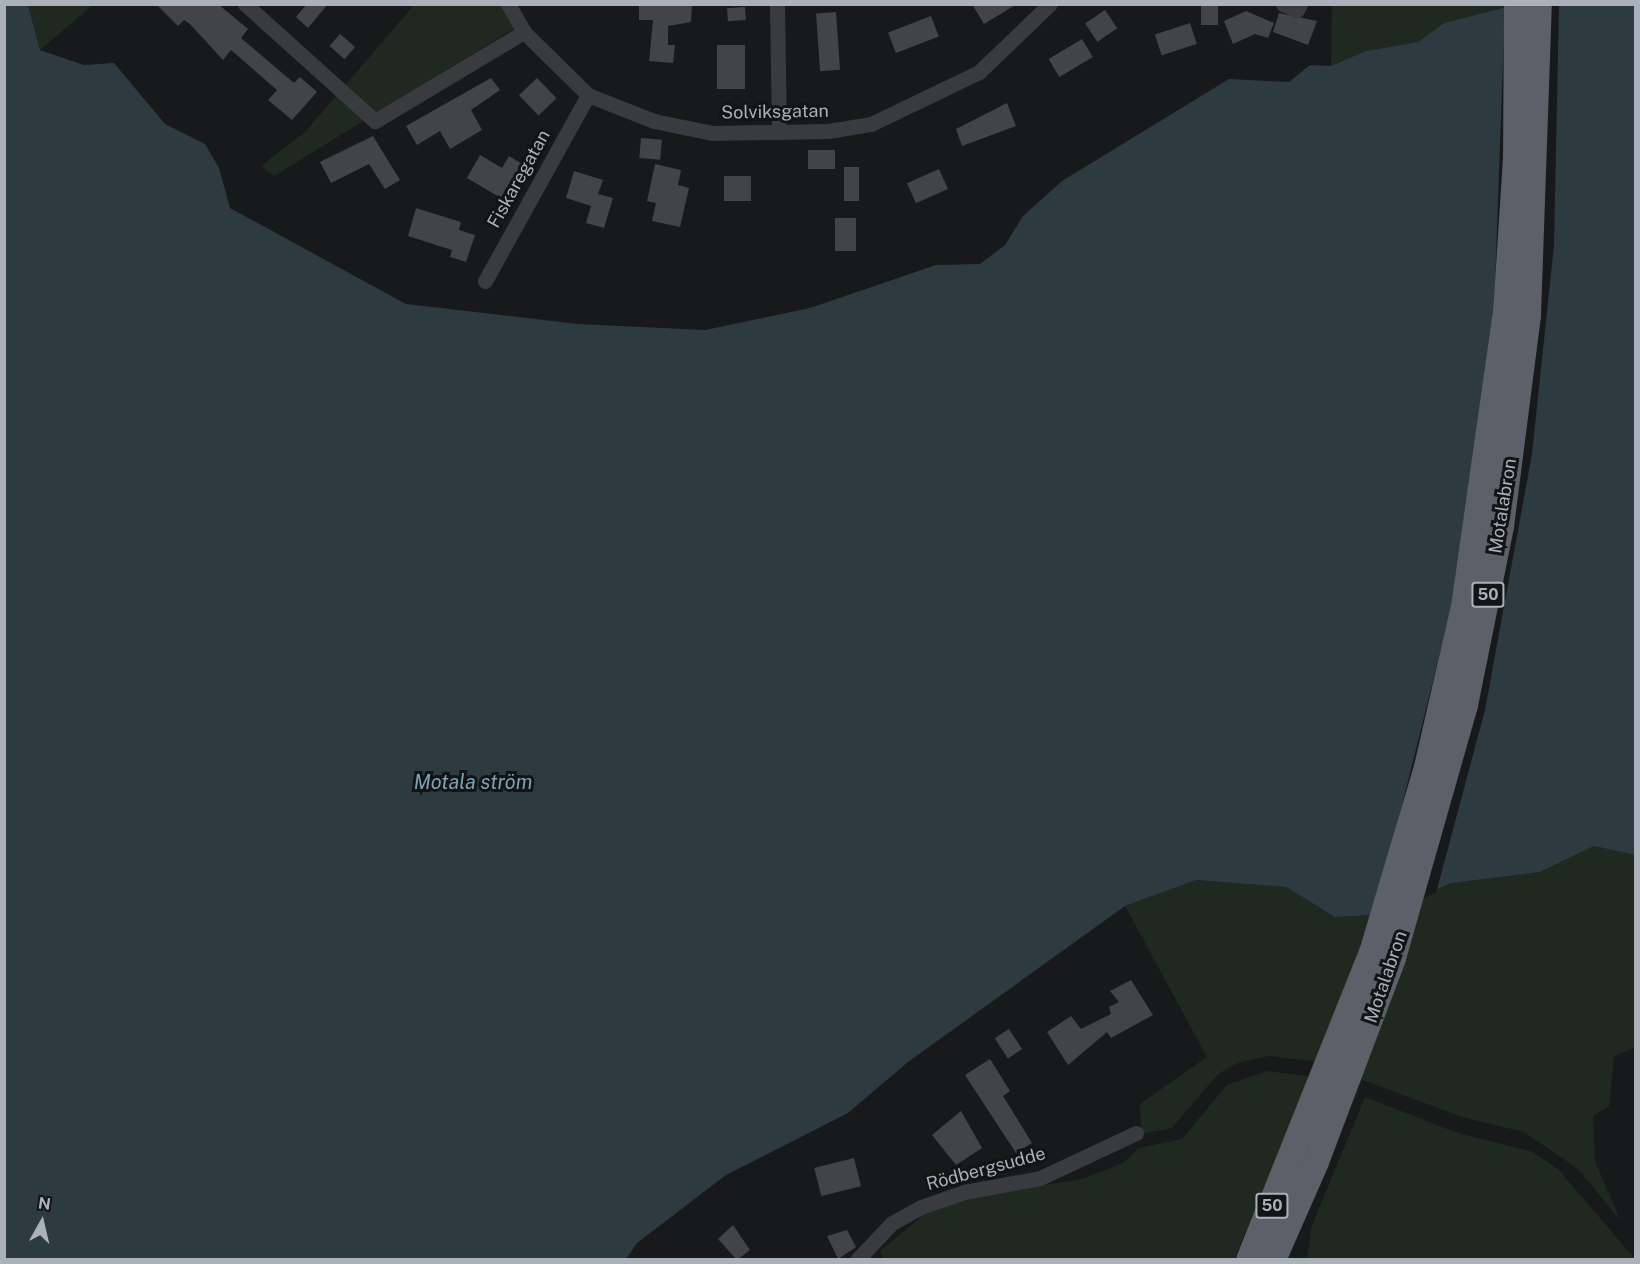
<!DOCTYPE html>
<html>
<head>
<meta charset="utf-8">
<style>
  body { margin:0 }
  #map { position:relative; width:1640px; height:1264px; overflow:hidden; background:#18191b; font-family:"Public Sans",sans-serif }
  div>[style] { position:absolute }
  .green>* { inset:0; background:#202920 }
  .water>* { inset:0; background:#2d3a40 }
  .pier>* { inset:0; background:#18191b }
  .building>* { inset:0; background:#424448; transform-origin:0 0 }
  .minor>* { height:15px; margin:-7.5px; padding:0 7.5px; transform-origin:7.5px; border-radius:7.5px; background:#393b40 }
  .trunk>* { height:26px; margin:-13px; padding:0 13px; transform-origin:13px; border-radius:13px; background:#5d6068 }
  span { translate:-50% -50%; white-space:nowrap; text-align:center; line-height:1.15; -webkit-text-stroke:6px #131416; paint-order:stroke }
  .shield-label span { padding:2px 4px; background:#131416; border:2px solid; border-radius:4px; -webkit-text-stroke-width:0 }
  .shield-label { font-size:16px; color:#aab1bb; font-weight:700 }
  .street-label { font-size:18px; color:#aab1bb }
  .water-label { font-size:20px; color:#7ea3b9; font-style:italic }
  .frame { position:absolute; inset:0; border:6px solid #aab1bb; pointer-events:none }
  .north { position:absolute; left:12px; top:1192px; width:60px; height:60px; -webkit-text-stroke:4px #131416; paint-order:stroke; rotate:8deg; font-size:16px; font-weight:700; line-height:24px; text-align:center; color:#aab1bb }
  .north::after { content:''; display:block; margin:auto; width:21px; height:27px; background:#aab1bb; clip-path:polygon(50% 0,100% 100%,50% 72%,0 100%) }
</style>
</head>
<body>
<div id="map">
  <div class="green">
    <div style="clip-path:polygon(28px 4px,93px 5px,40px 50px)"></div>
    <div style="clip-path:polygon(414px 5px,515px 5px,523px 23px,274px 176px,261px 166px,305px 132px)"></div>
    <div style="clip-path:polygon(1332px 5px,1514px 5px,1444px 23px,1418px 42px,1366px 51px,1331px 66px)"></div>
    <div style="clip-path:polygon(1594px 846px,1635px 855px,1635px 1047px,1614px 1057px,1609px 1106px,1593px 1116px,1595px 1161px,1620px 1220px,1578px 1169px,1524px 1132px,1462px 1117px,1312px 1061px,1269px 1056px,1240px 1062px,1218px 1074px,1172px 1128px,1141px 1134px,1140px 1104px,1207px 1057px,1125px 906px,1196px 880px,1286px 887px,1335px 917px,1372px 915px,1452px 883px,1540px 872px)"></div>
    <div style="clip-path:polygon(1267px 1071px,1314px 1077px,1234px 1259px,884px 1260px,880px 1251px,938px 1203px,1082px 1179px,1123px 1163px,1139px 1148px,1182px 1139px,1227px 1085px)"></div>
    <div style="clip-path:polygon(1365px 1097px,1455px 1132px,1533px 1152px,1559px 1170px,1635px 1259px,1307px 1259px,1311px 1228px)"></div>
  </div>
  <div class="water">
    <div style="clip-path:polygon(5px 5px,28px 5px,40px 50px,84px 65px,114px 63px,165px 124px,205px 144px,219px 168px,230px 208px,406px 304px,578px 324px,705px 330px,810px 308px,936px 265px,980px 264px,1005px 245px,1023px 216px,1062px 181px,1229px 79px,1289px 82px,1310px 65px,1331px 66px,1366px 51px,1418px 42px,1444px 23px,1514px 5px,1635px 5px,1635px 855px,1594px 846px,1540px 872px,1452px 883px,1373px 915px,1335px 917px,1286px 887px,1196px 880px,1125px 906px,908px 1062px,848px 1113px,726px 1175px,637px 1243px,626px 1259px,5px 1260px)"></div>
  </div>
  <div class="pier">
    <div style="clip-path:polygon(1505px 5px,1559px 5px,1554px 245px,1532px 454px,1485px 710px,1436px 893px,1374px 917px,1452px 605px,1494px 312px)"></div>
  </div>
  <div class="building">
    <div style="clip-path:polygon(156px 4px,218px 4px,248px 29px,241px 38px,294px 83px,300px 77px,317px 92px,292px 120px,268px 100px,277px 90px,231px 50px,223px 60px,190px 24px,184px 20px,178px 26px)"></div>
    <div style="clip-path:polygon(307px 4px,328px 4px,308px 28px,296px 17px)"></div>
    <div style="clip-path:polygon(639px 4px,692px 4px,691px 22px,668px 26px,668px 45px,675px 45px,673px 63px,649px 61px,653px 20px,639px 20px)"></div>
    <div style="clip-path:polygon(972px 4px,1017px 4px,984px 24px)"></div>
    <div style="left:1201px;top:4px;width:17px;height:21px"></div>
    <div style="left:745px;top:7px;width:13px;height:18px;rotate:86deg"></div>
    <div style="left:1105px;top:10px;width:22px;height:24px;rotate:56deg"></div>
    <div style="clip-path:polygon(1246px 11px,1274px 23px,1268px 38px,1255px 34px,1233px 44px,1224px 21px)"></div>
    <div style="left:836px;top:12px;width:58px;height:20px;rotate:86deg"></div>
    <div style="clip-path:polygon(1279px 13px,1317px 21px,1308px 45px,1273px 32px)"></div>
    <div style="left:931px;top:16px;width:22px;height:46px;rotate:69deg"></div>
    <div style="left:1190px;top:23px;width:22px;height:37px;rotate:72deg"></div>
    <div style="left:340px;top:34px;width:20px;height:16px;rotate:41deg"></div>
    <div style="left:1082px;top:39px;width:21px;height:39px;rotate:59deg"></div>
    <div style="left:717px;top:45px;width:28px;height:44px"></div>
    <div style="clip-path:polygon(491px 78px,500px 90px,471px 110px,482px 130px,450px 149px,440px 131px,417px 145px,406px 126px)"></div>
    <div style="left:537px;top:78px;width:28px;height:25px;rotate:46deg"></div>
    <div style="clip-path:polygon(1007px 103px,1016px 126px,962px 146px,956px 129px)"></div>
    <div style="clip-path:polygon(373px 136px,400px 180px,385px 189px,369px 164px,331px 183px,320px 162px)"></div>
    <div style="left:641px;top:138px;width:21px;height:20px;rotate:5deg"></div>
    <div style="left:808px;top:150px;width:27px;height:19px"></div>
    <div style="clip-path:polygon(480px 155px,502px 168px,509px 156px,522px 164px,501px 198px,467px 178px)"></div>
    <div style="clip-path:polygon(655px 164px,681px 170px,678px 185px,689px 188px,680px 227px,652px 221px,656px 203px,647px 201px)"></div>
    <div style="left:844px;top:167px;width:15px;height:34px"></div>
    <div style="left:939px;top:169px;width:22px;height:35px;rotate:66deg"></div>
    <div style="clip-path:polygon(574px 171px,603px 180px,598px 194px,613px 198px,604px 228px,586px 223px,591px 206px,566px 198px)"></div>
    <div style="left:724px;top:176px;width:27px;height:25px"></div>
    <div style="clip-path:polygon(416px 208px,461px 222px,459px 230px,475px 235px,466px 262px,450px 257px,452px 250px,408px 236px)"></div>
    <div style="left:835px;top:218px;width:21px;height:33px"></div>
    <div style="clip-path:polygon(1131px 980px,1153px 1015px,1111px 1038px,1107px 1032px,1068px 1065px,1047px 1032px,1071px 1016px,1081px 1029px,1111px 1014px,1109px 1007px,1119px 1002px,1110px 991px)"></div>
    <div style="left:1009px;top:1029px;width:24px;height:17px;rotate:57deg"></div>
    <div style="clip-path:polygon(990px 1059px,1010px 1091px,1003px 1096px,1032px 1143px,1016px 1153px,965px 1075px)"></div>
    <div style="clip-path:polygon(961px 1111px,982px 1148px,956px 1165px,932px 1135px)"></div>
    <div style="left:854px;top:1158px;width:29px;height:41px;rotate:76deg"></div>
    <div style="clip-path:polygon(733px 1225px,750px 1250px,737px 1260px,718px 1239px)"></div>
    <div style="clip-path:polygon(847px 1230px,856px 1247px,838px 1259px,827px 1236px)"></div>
  </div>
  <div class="minor">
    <div style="left:245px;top:4px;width:175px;rotate:42deg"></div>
    <div style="left:375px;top:121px;width:174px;rotate:-30.9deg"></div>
    <div style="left:508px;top:4px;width:32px;rotate:60deg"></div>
    <div style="left:524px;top:32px;width:90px;rotate:44.5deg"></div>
    <div style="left:588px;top:95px;width:71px;rotate:21.5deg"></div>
    <div style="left:654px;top:121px;width:59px;rotate:11.7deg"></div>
    <div style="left:712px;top:133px;width:116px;rotate:-1deg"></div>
    <div style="left:828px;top:131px;width:44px;rotate:-9.2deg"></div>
    <div style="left:871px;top:124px;width:120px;rotate:-25.7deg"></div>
    <div style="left:979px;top:72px;width:98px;rotate:-43.8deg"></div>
    <div style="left:777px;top:4px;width:128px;rotate:89.1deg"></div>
    <div style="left:1283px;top:4px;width:15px;rotate:23deg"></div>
    <div style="left:1297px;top:10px;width:7px;rotate:-63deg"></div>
    <div style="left:485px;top:281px;width:213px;rotate:-61deg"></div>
    <div style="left:857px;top:1260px;width:51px;rotate:-46.6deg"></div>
    <div style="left:892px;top:1223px;width:33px;rotate:-29deg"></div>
    <div style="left:921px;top:1207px;width:46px;rotate:-19.2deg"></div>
    <div style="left:964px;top:1192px;width:77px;rotate:-10.4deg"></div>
    <div style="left:1040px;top:1178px;width:106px;rotate:-25.1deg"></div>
  </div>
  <div class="trunk">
    <div style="left:1249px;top:1260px;width:331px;rotate:-68.2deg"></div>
    <div style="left:1372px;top:953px;width:194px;rotate:-73.5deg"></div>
    <div style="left:1427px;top:767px;width:164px;rotate:-77deg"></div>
    <div style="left:1464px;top:607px;width:297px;rotate:-81.9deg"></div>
    <div style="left:1506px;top:313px;width:155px;rotate:-86.3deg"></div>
    <div style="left:1516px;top:158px;width:154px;rotate:-89.6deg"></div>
    <div style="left:1273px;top:1260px;width:107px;rotate:-66.3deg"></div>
    <div style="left:1316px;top:1162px;width:218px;rotate:-69.3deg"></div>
    <div style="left:1393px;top:958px;width:263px;rotate:-74.1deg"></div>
    <div style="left:1465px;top:705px;width:183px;rotate:-78.6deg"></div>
    <div style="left:1501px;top:526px;width:213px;rotate:-82.7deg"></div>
    <div style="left:1528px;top:315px;width:311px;rotate:-88deg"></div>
  </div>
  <div class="shield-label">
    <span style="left:1488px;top:595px">50</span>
    <span style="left:1272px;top:1206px">50</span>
  </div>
  <div class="street-label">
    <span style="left:775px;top:112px;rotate:-1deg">Solviksgatan</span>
    <span style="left:519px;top:179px;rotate:-61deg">Fiskaregatan</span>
    <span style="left:1503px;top:506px;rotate:-81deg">Motalabron</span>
    <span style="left:1386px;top:977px;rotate:-71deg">Motalabron</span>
    <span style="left:986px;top:1169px;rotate:-15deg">Rödbergsudde</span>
  </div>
  <div class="water-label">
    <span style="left:473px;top:782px">Motala ström</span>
  </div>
  <div class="frame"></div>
  <div class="north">N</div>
</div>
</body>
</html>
